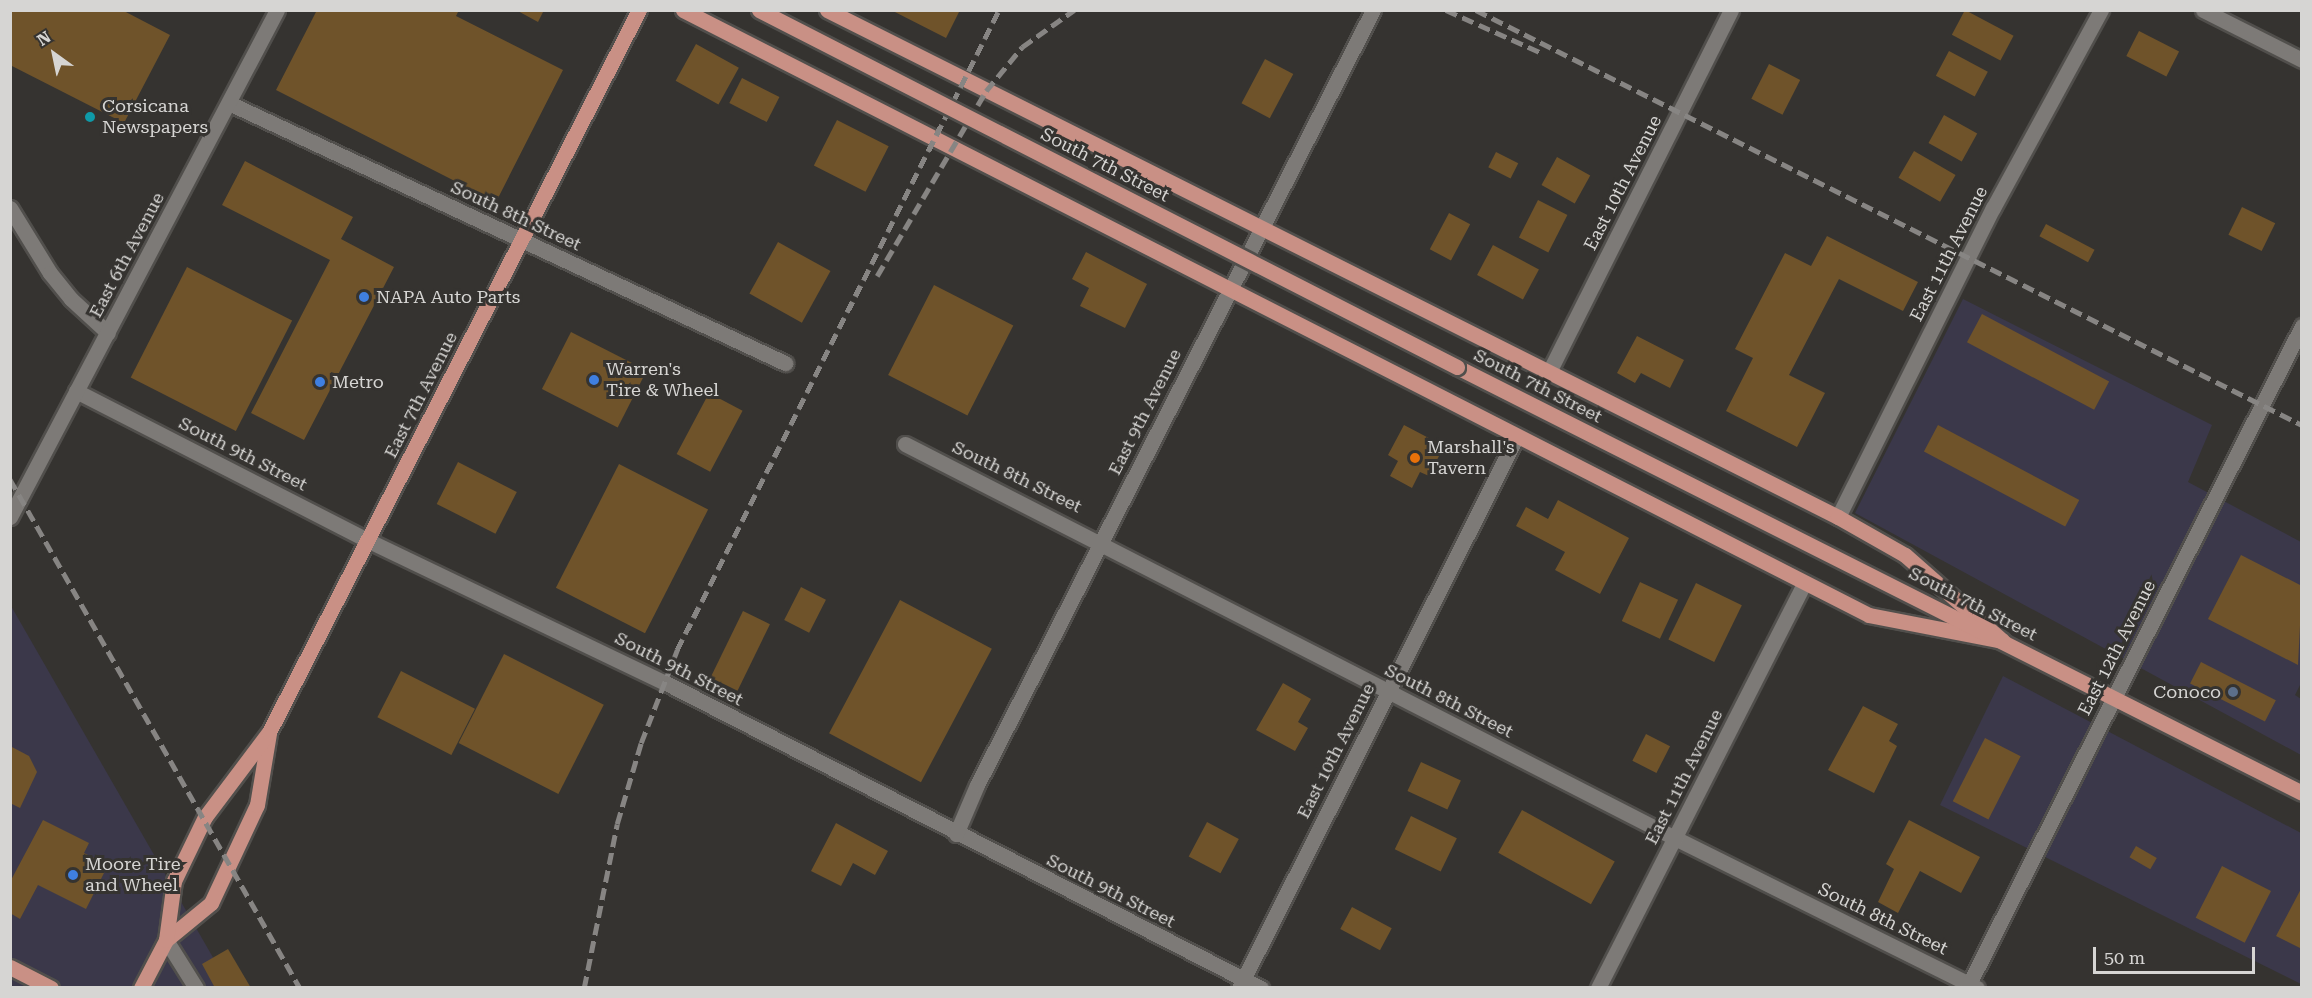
<!DOCTYPE html>
<html>
<head>
<meta charset="utf-8">
<style>
  body { margin:0 }
  #map { position:relative; width:2312px; height:998px; overflow:hidden; background:#353330; font-family:"Roboto Serif",serif }
  div>[style] { position:absolute }
  .commercial>* { inset:0; background:#3b384a }
  .building>* { inset:0; background:#6f532a; transform-origin:0 0 }
  .roads { filter:drop-shadow(2px 0 #514f4c) drop-shadow(-2px 0 #514f4c) drop-shadow(0 2px #514f4c) drop-shadow(0 -2px #514f4c) }
  .minor>* { height:15px; margin:-7.5px; padding:0 7.5px; transform-origin:7.5px; border-radius:7.5px; background:#7d7a77 }
  .major>* { height:15px; margin:-7.5px; padding:0 7.5px; transform-origin:7.5px; border-radius:7.5px; background:#c99085 }
  .rail>* { height:4.5px; margin-top:-2.25px; transform-origin:0; background:repeating-linear-gradient(90deg,#878583 0 12px,transparent 0 18px) }
  .bridges { filter:drop-shadow(2px 0 #514f4c) drop-shadow(-2px 0 #514f4c) drop-shadow(0 2px #514f4c) drop-shadow(0 -2px #514f4c) }
  .major-bridge>* { height:15px; margin:-7.5px; padding:0 7.5px; transform-origin:7.5px; border-radius:7.5px; background:#c99085 }
  .dots>* { width:16px; height:16px; translate:-50% -50%; box-sizing:border-box; border:3px solid #353330; border-radius:50% }
  span { translate:-50% -50%; white-space:nowrap; text-align:center; line-height:1.15; -webkit-text-stroke:6px #353330; paint-order:stroke }
  .poi-label { font-size:18px; color:#d6d5d3 }
  .left { translate:0 -50%; text-align:left }
  .right { translate:-100% -50%; text-align:right }
  .street-label { font-size:18px; color:#d6d5d3 }
  .frame { position:absolute; inset:0; border:12px solid #d6d5d3; pointer-events:none }
  .north { position:absolute; left:24px; top:24px; width:60px; height:60px; -webkit-text-stroke:4px #353330; paint-order:stroke; rotate:327deg; font-size:16px; font-weight:700; line-height:24px; text-align:center; color:#d6d5d3 }
  .north::after { content:''; display:block; margin:auto; width:21px; height:27px; background:#d6d5d3; clip-path:polygon(50% 0,100% 100%,50% 72%,0 100%) }
  .scale { position:absolute; left:2093px; top:947px; width:162px; height:27px; box-sizing:border-box; border:3px solid #d6d5d3; border-top:0; padding-left:8px; font-size:18px; line-height:21px; white-space:nowrap; color:#d6d5d3; -webkit-text-stroke:4px #353330; paint-order:stroke }
</style>
</head>
<body>
<div id="map">
  <div class="commercial">
    <div style="clip-path:polygon(1963px 299px,2212px 425px,2188px 482px,2301px 542px,2302px 681px,2295px 695px,2301px 699px,2301px 755px,1855px 513px)"></div>
    <div style="clip-path:polygon(11px 606px,230px 987px,11px 987px)"></div>
    <div style="clip-path:polygon(2003px 676px,2301px 833px,2301px 984px,1940px 805px)"></div>
  </div>
  <div class="building">
    <div style="clip-path:polygon(10px 10px,122px 10px,170px 35px,124px 123px,10px 65px)"></div>
    <div style="clip-path:polygon(317px 10px,459px 10px,456px 16px,563px 70px,496px 202px,276px 90px)"></div>
    <div style="clip-path:polygon(516px 10px,544px 10px,538px 22px)"></div>
    <div style="clip-path:polygon(891px 10px,960px 10px,946px 38px)"></div>
    <div style="left:1965px;top:10px;width:55px;height:28px;rotate:28deg"></div>
    <div style="left:2139px;top:31px;width:45px;height:28px;rotate:27deg"></div>
    <div style="left:696px;top:44px;width:49px;height:42px;rotate:29deg"></div>
    <div style="left:1949px;top:51px;width:44px;height:28px;rotate:28deg"></div>
    <div style="left:1265px;top:59px;width:32px;height:50px;rotate:28deg"></div>
    <div style="left:1769px;top:64px;width:35px;height:39px;rotate:27deg"></div>
    <div style="left:742px;top:78px;width:42px;height:28px;rotate:27deg"></div>
    <div style="left:1944px;top:115px;width:38px;height:32px;rotate:29deg"></div>
    <div style="left:837px;top:120px;width:58px;height:51px;rotate:27deg"></div>
    <div style="left:1914px;top:151px;width:48px;height:31px;rotate:30deg"></div>
    <div style="left:1496px;top:152px;width:25px;height:17px;rotate:27deg"></div>
    <div style="left:1557px;top:157px;width:38px;height:32px;rotate:29deg"></div>
    <div style="clip-path:polygon(245px 161px,353px 217px,341px 239px,394px 267px,304px 440px,251px 413px,330px 260px,222px 205px)"></div>
    <div style="left:1538px;top:200px;width:33px;height:42px;rotate:27deg"></div>
    <div style="left:2242px;top:207px;width:37px;height:31px;rotate:26deg"></div>
    <div style="left:1449px;top:213px;width:24px;height:41px;rotate:28deg"></div>
    <div style="left:2046px;top:224px;width:55px;height:14px;rotate:28deg"></div>
    <div style="clip-path:polygon(1827px 236px,1918px 282px,1903px 311px,1839px 279px,1789px 375px,1825px 393px,1797px 447px,1726px 411px,1753px 358px,1735px 349px,1785px 253px,1811px 266px)"></div>
    <div style="left:778px;top:242px;width:60px;height:59px;rotate:29deg"></div>
    <div style="left:1493px;top:245px;width:52px;height:34px;rotate:28deg"></div>
    <div style="clip-path:polygon(1086px 252px,1147px 284px,1125px 328px,1080px 306px,1089px 288px,1072px 279px)"></div>
    <div style="left:187px;top:267px;width:118px;height:124px;rotate:27deg"></div>
    <div style="left:934px;top:285px;width:89px;height:101px;rotate:27deg"></div>
    <div style="left:1982px;top:314px;width:144px;height:32px;rotate:28deg"></div>
    <div style="left:571px;top:332px;width:85px;height:64px;rotate:27deg"></div>
    <div style="clip-path:polygon(1637px 336px,1684px 360px,1670px 388px,1641px 373px,1635px 383px,1617px 373px)"></div>
    <div style="left:709px;top:393px;width:38px;height:69px;rotate:28deg"></div>
    <div style="clip-path:polygon(1404px 425px,1444px 446px,1429px 476px,1420px 472px,1412px 488px,1390px 476px,1398px 461px,1388px 455px)"></div>
    <div style="left:1938px;top:425px;width:160px;height:30px;rotate:28deg"></div>
    <div style="left:458px;top:462px;width:66px;height:47px;rotate:27deg"></div>
    <div style="left:619px;top:464px;width:100px;height:139px;rotate:27deg"></div>
    <div style="clip-path:polygon(1558px 500px,1629px 538px,1600px 594px,1555px 570px,1565px 552px,1516px 526px,1526px 507px,1548px 519px)"></div>
    <div style="clip-path:polygon(2241px 555px,2302px 586px,2298px 665px,2208px 619px)"></div>
    <div style="left:1640px;top:582px;width:42px;height:43px;rotate:25deg"></div>
    <div style="left:1696px;top:583px;width:51px;height:63px;rotate:26deg"></div>
    <div style="left:801px;top:587px;width:28px;height:37px;rotate:27deg"></div>
    <div style="left:900px;top:600px;width:104px;height:151px;rotate:28deg"></div>
    <div style="left:743px;top:611px;width:30px;height:74px;rotate:26deg"></div>
    <div style="left:504px;top:654px;width:112px;height:100px;rotate:27deg"></div>
    <div style="left:2201px;top:662px;width:84px;height:24px;rotate:27deg"></div>
    <div style="left:401px;top:671px;width:83px;height:52px;rotate:27deg"></div>
    <div style="clip-path:polygon(1283px 683px,1311px 699px,1298px 722px,1308px 728px,1295px 751px,1256px 730px)"></div>
    <div style="clip-path:polygon(1863px 706px,1898px 724px,1889px 741px,1897px 746px,1874px 793px,1828px 770px)"></div>
    <div style="left:1646px;top:734px;width:27px;height:30px;rotate:27deg"></div>
    <div style="left:1985px;top:738px;width:40px;height:71px;rotate:27deg"></div>
    <div style="clip-path:polygon(10px 746px,29px 756px,37px 772px,20px 808px,10px 803px)"></div>
    <div style="left:1421px;top:762px;width:44px;height:32px;rotate:25deg"></div>
    <div style="left:1522px;top:810px;width:106px;height:49px;rotate:29deg"></div>
    <div style="left:1411px;top:816px;width:51px;height:37px;rotate:26deg"></div>
    <div style="clip-path:polygon(43px 820px,89px 843px,84px 853px,108px 865px,86px 909px,38px 885px,20px 919px,10px 913px,10px 882px)"></div>
    <div style="clip-path:polygon(1909px 820px,1980px 857px,1961px 893px,1920px 871px,1898px 913px,1878px 902px,1894px 869px,1886px 864px)"></div>
    <div style="left:1207px;top:822px;width:36px;height:39px;rotate:28deg"></div>
    <div style="clip-path:polygon(836px 823px,888px 851px,875px 875px,853px 863px,841px 886px,811px 871px)"></div>
    <div style="left:2136px;top:846px;width:24px;height:13px;rotate:30deg"></div>
    <div style="left:2222px;top:866px;width:55px;height:58px;rotate:27deg"></div>
    <div style="clip-path:polygon(2302px 887px,2302px 949px,2276px 936px)"></div>
    <div style="left:1352px;top:907px;width:45px;height:25px;rotate:28deg"></div>
    <div style="clip-path:polygon(228px 949px,251px 988px,215px 988px,202px 964px)"></div>
  </div>
  <div class="roads">
    <div class="minor">
      <div style="left:2203px;top:10px;width:111px;rotate:26.8deg"></div>
      <div style="left:231px;top:104px;width:612px;rotate:25.06deg"></div>
      <div style="left:10px;top:208px;width:76px;rotate:58.4deg"></div>
      <div style="left:50px;top:273px;width:33px;rotate:51deg"></div>
      <div style="left:71px;top:299px;width:50px;rotate:42.6deg"></div>
      <div style="left:1549px;top:372px;width:405px;rotate:-63.3deg"></div>
      <div style="left:76px;top:391px;width:327px;rotate:27.1deg"></div>
      <div style="left:367px;top:540px;width:329px;rotate:25.6deg"></div>
      <div style="left:664px;top:682px;width:671px;rotate:27.14deg"></div>
      <div style="left:905px;top:444px;width:865px;rotate:27.1deg"></div>
      <div style="left:1675px;top:838px;width:337px;rotate:26.4deg"></div>
      <div style="left:10px;top:517px;width:573px;rotate:-62.23deg"></div>
      <div style="left:1838px;top:517px;width:346px;rotate:-63.4deg"></div>
      <div style="left:1993px;top:208px;width:226px;rotate:-61.4deg"></div>
      <div style="left:956px;top:834px;width:53px;rotate:-66.8deg"></div>
      <div style="left:977px;top:785px;width:870px;rotate:-62.93deg"></div>
      <div style="left:166px;top:940px;width:57px;rotate:58deg"></div>
      <div style="left:1239px;top:988px;width:618px;rotate:-63.27deg"></div>
      <div style="left:1598px;top:988px;width:454px;rotate:-63deg"></div>
      <div style="left:1967px;top:988px;width:742px;rotate:-63.16deg"></div>
    </div>
    <div class="major">
      <div style="left:683px;top:10px;width:1331px;rotate:27.03deg"></div>
      <div style="left:1869px;top:615px;width:136px;rotate:11deg"></div>
      <div style="left:827px;top:10px;width:1131px;rotate:26.63deg"></div>
      <div style="left:1838px;top:517px;width:77px;rotate:29.6deg"></div>
      <div style="left:1905px;top:555px;width:130px;rotate:41.3deg"></div>
      <div style="left:1457px;top:367px;width:946px;rotate:26.75deg"></div>
      <div style="left:166px;top:940px;width:58px;rotate:-39.4deg"></div>
      <div style="left:211px;top:903px;width:108px;rotate:-64.9deg"></div>
      <div style="left:257px;top:805px;width:73px;rotate:-80.5deg"></div>
      <div style="left:10px;top:967px;width:46px;rotate:27.1deg"></div>
      <div style="left:141px;top:988px;width:54px;rotate:-62.5deg"></div>
      <div style="left:166px;top:940px;width:60px;rotate:-82.3deg"></div>
      <div style="left:174px;top:881px;width:71px;rotate:-64.2deg"></div>
      <div style="left:205px;top:817px;width:106px;rotate:-53deg"></div>
      <div style="left:269px;top:732px;width:811px;rotate:-62.87deg"></div>
    </div>
  </div>
  <div class="rail">
    <div style="left:1446px;top:10px;width:107px;rotate:24.2deg"></div>
    <div style="left:1476px;top:10px;width:924px;rotate:26.68deg"></div>
    <div style="left:877px;top:276px;width:215px;rotate:-59.5deg"></div>
    <div style="left:986px;top:91px;width:57px;rotate:-50.7deg"></div>
    <div style="left:1022px;top:47px;width:64px;rotate:-35.4deg"></div>
    <div style="left:10px;top:479px;width:586px;rotate:60.33deg"></div>
    <div style="left:584px;top:988px;width:167px;rotate:-78.6deg"></div>
    <div style="left:617px;top:824px;width:84px;rotate:-73.5deg"></div>
    <div style="left:641px;top:743px;width:100px;rotate:-68.8deg"></div>
    <div style="left:677px;top:650px;width:716px;rotate:-63.29deg"></div>
  </div>
  <div class="bridges">
    <div class="major-bridge">
      <div style="left:759px;top:10px;width:784px;rotate:27.09deg"></div>
    </div>
  </div>
  <div class="dots">
    <div style="left:90px;top:117px;background:#0f9aa8"></div>
    <div style="left:364px;top:297px;background:#3f7fe0"></div>
    <div style="left:594px;top:380px;background:#3f7fe0"></div>
    <div style="left:320px;top:382px;background:#3f7fe0"></div>
    <div style="left:1415px;top:458px;background:#e8710a"></div>
    <div style="left:2233px;top:692px;background:#5c6f8a"></div>
    <div style="left:73px;top:875px;background:#3f7fe0"></div>
  </div>
  <div class="poi-label">
    <span class="left" style="left:102px;top:117px">Corsicana<br>Newspapers</span>
    <span class="left" style="left:376px;top:297px">NAPA Auto Parts</span>
    <span class="left" style="left:606px;top:380px">Warren's<br>Tire &amp; Wheel</span>
    <span class="left" style="left:332px;top:382px">Metro</span>
    <span class="left" style="left:1427px;top:458px">Marshall's<br>Tavern</span>
    <span class="right" style="left:2221px;top:692px">Conoco</span>
    <span class="left" style="left:85px;top:875px">Moore Tire<br>and Wheel</span>
  </div>
  <div class="street-label">
    <span style="left:1105px;top:165px;rotate:27deg">South 7th Street</span>
    <span style="left:1623px;top:183px;rotate:-63deg">East 10th Avenue</span>
    <span style="left:516px;top:216px;rotate:25deg">South 8th Street</span>
    <span style="left:1949px;top:254px;rotate:-63deg">East 11th Avenue</span>
    <span style="left:127px;top:255px;rotate:-62deg">East 6th Avenue</span>
    <span style="left:1538px;top:386px;rotate:27deg">South 7th Street</span>
    <span style="left:421px;top:395px;rotate:-63deg">East 7th Avenue</span>
    <span style="left:1145px;top:412px;rotate:-63deg">East 9th Avenue</span>
    <span style="left:243px;top:454px;rotate:27deg">South 9th Street</span>
    <span style="left:1017px;top:477px;rotate:26deg">South 8th Street</span>
    <span style="left:1973px;top:604px;rotate:27deg">South 7th Street</span>
    <span style="left:2117px;top:648px;rotate:-63deg">East 12th Avenue</span>
    <span style="left:679px;top:669px;rotate:27deg">South 9th Street</span>
    <span style="left:1449px;top:701px;rotate:27deg">South 8th Street</span>
    <span style="left:1336px;top:751px;rotate:-63deg">East 10th Avenue</span>
    <span style="left:1684px;top:777px;rotate:-63deg">East 11th Avenue</span>
    <span style="left:1111px;top:891px;rotate:27deg">South 9th Street</span>
    <span style="left:1883px;top:919px;rotate:26deg">South 8th Street</span>
  </div>
  <div class="frame"></div>
  <div class="north">N</div>
  <div class="scale">50 m</div>
</div>
</body>
</html>
